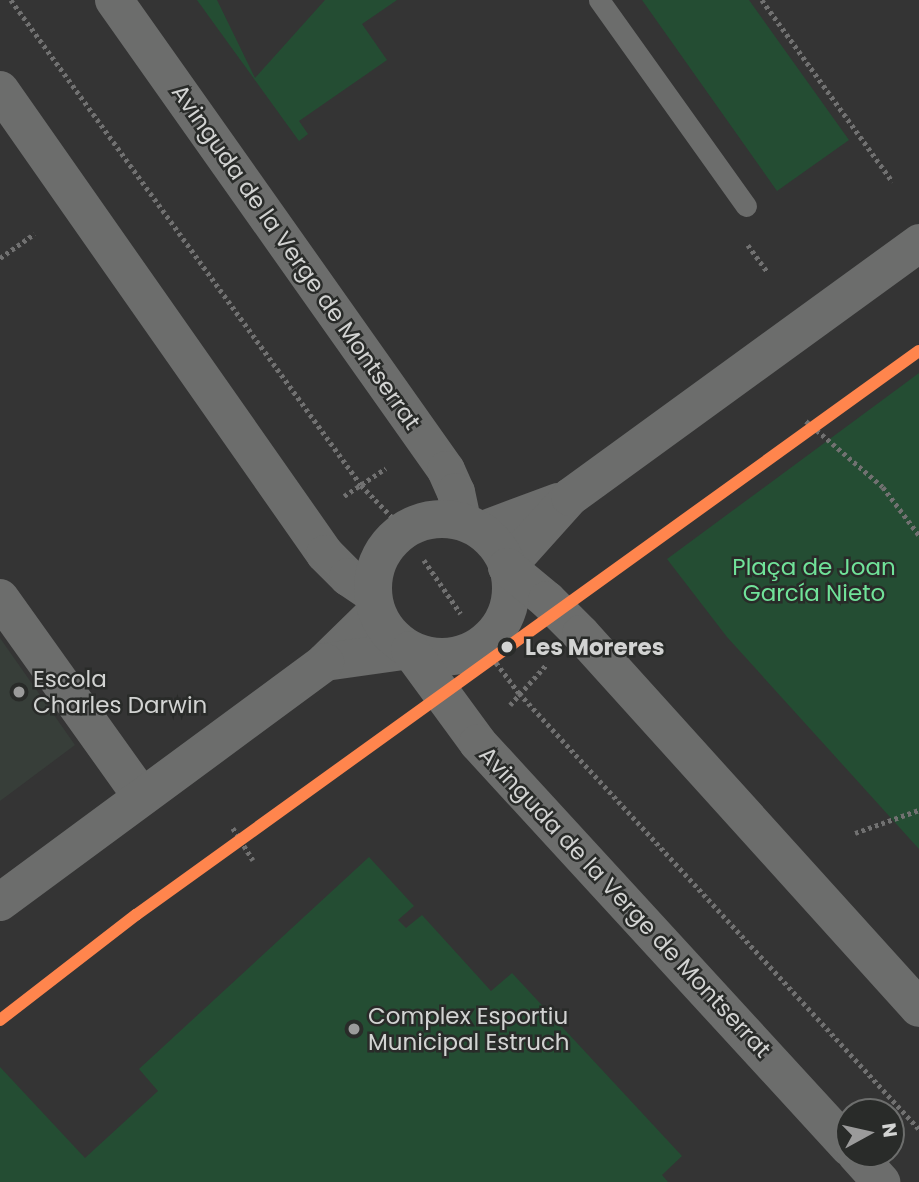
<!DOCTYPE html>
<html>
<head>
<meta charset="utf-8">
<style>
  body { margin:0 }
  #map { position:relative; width:919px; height:1182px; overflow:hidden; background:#343434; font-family:Poppins,sans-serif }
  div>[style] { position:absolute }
  .built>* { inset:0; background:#373e39 }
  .green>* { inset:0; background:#244d33 }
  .path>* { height:4.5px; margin-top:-2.25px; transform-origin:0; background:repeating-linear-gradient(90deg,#717171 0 3.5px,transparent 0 7px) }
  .service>* { height:21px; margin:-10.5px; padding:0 10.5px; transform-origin:10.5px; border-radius:10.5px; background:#6c6d6c }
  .minor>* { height:38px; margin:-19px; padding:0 19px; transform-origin:19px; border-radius:19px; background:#6c6d6c }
  .tertiary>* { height:38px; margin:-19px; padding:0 19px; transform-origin:19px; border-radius:19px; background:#6c6d6c }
  .tertiary>.ring { margin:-19px; padding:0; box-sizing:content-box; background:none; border:38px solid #6c6d6c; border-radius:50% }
  .metro-1>* { height:12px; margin:-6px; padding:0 6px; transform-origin:6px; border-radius:6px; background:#ff854d }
  .dots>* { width:19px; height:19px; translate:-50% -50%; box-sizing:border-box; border:4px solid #292b29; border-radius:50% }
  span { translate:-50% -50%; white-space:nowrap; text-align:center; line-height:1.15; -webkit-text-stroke:5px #292b29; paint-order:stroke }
  .street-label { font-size:23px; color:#d2d3d2 }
  .park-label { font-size:23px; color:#70e299 }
  .stop-label { font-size:23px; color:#d2d3d2; font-weight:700 }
  .left { translate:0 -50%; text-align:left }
  .poi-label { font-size:23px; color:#d2d3d2 }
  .north { position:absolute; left:835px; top:1098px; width:70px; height:70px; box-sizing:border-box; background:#292b29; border:2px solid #6d6e6d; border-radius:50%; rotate:82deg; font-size:19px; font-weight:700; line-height:28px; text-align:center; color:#d2d3d2 }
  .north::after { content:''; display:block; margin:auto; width:24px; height:32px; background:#9b9b9b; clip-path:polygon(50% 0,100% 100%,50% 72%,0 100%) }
</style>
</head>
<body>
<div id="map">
  <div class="built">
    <div style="clip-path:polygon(0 638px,75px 745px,0 801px)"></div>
  </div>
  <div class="green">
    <div style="clip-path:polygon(197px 0,217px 0,255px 78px,325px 0,397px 0,362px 24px,387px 60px,299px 121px,308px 134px,299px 141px)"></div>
    <div style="clip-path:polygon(642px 0,749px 0,849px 140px,777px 191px)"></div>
    <div style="clip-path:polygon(919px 373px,919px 849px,727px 637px,667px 559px)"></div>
    <div style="clip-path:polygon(369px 857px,414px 906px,398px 920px,406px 928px,422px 915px,491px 991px,512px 973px,682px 1156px,662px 1175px,668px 1182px,0 1182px,0 1067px,85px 1158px,158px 1091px,139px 1069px)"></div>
  </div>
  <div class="path">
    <div style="left:11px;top:0;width:598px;rotate:54.18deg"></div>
    <div style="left:361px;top:485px;width:47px;rotate:45.9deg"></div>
    <div style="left:762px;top:0;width:224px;rotate:54.3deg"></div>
    <div style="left:748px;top:245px;width:34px;rotate:54deg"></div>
    <div style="left:0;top:258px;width:42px;rotate:-35.2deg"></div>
    <div style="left:806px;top:421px;width:101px;rotate:40.6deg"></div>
    <div style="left:883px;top:487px;width:60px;rotate:53.1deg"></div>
    <div style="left:344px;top:496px;width:50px;rotate:-33.7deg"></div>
    <div style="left:424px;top:560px;width:65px;rotate:55.6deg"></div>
    <div style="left:492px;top:657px;width:45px;rotate:53.1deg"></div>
    <div style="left:519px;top:693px;width:592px;rotate:47.47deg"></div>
    <div style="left:510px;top:705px;width:54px;rotate:-48deg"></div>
    <div style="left:233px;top:828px;width:38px;rotate:58deg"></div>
    <div style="left:855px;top:833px;width:68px;rotate:-19.8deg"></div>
  </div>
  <div class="service">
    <div style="left:599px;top:0;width:253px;rotate:54.5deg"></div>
  </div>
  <div class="minor">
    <div style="left:483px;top:530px;width:80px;rotate:-20.5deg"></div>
    <div style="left:507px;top:567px;width:94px;rotate:-48deg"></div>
    <div style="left:570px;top:497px;width:432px;rotate:-36deg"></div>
    <div style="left:0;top:598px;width:244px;rotate:54.5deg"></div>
    <div style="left:376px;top:612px;width:71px;rotate:135.6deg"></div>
    <div style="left:325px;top:662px;width:86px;rotate:-8deg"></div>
    <div style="left:0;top:902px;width:404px;rotate:-36.4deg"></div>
  </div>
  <div class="tertiary">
    <div style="left:114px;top:0;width:575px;rotate:54.76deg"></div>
    <div style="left:446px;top:470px;width:24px;rotate:66deg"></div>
    <div style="left:456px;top:492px;width:30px;rotate:78deg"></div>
    <div style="left:0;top:90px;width:566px;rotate:54.99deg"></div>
    <div style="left:325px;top:554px;width:33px;rotate:45deg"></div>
    <div style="left:348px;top:577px;width:29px;rotate:34deg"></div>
    <div class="ring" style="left:373px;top:519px;width:100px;height:100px"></div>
    <div style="left:507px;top:567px;width:52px;rotate:39.5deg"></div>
    <div style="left:547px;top:600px;width:48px;rotate:45deg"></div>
    <div style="left:581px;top:634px;width:504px;rotate:47.89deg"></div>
    <div style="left:410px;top:650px;width:115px;rotate:53.8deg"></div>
    <div style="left:478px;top:743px;width:549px;rotate:47.44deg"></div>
    <div style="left:856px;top:1154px;width:38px;rotate:48deg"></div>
  </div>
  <div class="metro-1">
    <div style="left:0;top:1020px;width:172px;rotate:-37.7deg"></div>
    <div style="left:136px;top:915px;width:965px;rotate:-35.77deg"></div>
  </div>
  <div class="dots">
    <div style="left:507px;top:647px;background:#d2d3d2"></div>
    <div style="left:19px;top:692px;background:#9b9b9b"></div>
    <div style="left:354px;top:1029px;background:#9b9b9b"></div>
  </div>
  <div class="street-label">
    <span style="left:296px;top:257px;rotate:55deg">Avinguda de la Verge de Montserrat</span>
    <span style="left:625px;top:902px;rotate:47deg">Avinguda de la Verge de Montserrat</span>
  </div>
  <div class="park-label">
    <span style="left:814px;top:580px">Plaça de Joan<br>García Nieto</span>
  </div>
  <div class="stop-label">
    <span class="left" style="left:525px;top:647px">Les Moreres</span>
  </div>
  <div class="poi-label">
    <span class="left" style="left:33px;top:692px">Escola<br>Charles Darwin</span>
    <span class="left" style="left:368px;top:1029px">Complex Esportiu<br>Municipal Estruch</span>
  </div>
  <div class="north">N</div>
</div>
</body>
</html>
